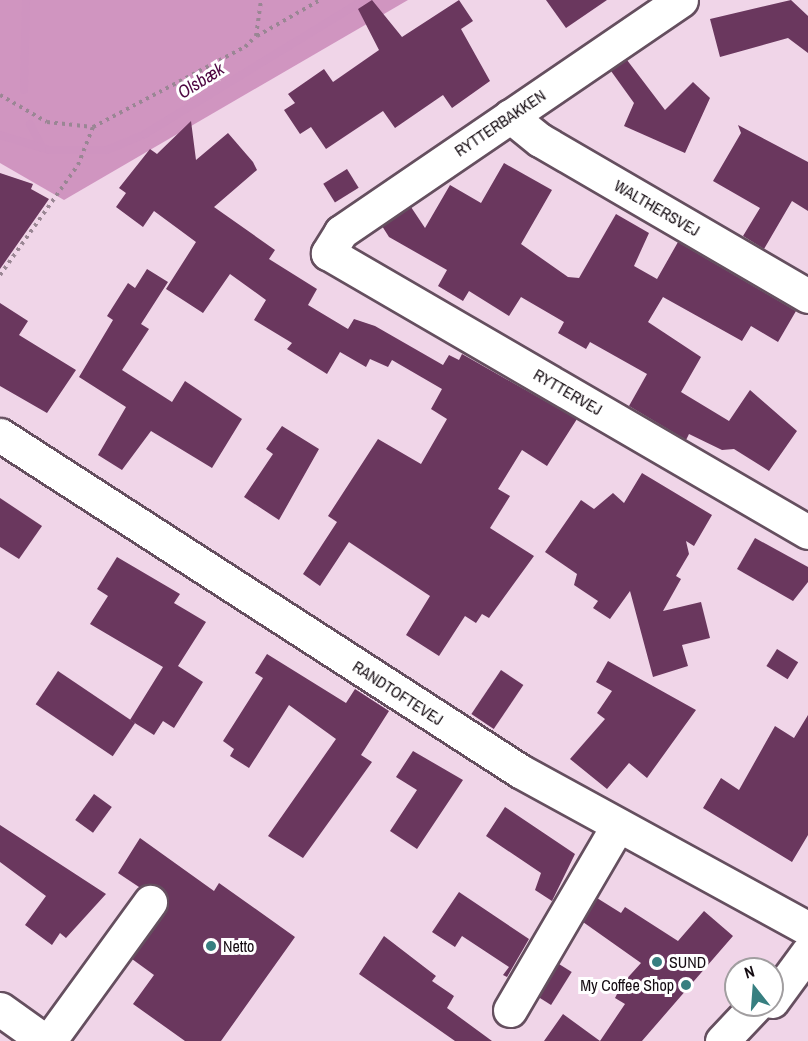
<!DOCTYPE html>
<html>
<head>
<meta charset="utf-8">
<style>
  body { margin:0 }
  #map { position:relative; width:808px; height:1041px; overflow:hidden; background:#f0d5e8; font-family:"Archivo Narrow",sans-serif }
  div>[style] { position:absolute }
  .forest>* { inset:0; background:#d095c0 }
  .stream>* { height:8px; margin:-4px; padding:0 4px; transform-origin:4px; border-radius:4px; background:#cf94c0 }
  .building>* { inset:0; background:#6a375e; transform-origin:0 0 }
  .path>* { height:4px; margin-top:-2px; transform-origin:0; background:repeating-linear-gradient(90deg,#9a8694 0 3px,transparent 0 7.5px) }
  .roads { filter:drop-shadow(2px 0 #654f5f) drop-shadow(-2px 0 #654f5f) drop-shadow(0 2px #654f5f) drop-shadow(0 -2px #654f5f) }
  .minor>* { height:33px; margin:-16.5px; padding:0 16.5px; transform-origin:16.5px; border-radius:16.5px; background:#fff }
  .major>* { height:33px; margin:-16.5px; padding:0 16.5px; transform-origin:16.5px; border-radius:16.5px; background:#fff }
  .dots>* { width:16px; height:16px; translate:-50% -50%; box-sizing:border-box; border:3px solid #fff; border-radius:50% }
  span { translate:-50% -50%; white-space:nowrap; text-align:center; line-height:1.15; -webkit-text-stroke:6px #fff; paint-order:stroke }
  .street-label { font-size:16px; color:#150c12 }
  .poi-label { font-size:16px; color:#150c12 }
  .left { translate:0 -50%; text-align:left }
  .right { translate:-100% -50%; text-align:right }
  .water-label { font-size:18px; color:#4f0843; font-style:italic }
  .north { position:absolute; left:724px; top:957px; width:60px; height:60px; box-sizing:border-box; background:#fff; border:2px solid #a19ea0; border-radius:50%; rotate:343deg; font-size:16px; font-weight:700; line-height:24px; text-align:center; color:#150c12 }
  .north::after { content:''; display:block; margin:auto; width:21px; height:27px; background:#377f80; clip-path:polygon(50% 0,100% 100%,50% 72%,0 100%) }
</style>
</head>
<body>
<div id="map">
  <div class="forest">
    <div style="clip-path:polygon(0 0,408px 0,64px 200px,0 163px)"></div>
  </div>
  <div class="stream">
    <div style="left:24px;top:90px;width:90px;rotate:-88.7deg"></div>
    <div style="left:30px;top:124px;width:27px;rotate:63deg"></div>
    <div style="left:0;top:135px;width:51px;rotate:17deg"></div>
    <div style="left:49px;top:150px;width:58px"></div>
    <div style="left:107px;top:150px;width:41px;rotate:-22.8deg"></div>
    <div style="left:145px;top:134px;width:257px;rotate:-31.5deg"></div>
  </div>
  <div class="building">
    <div style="clip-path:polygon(372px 0,402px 37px,459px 0,473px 21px,461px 29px,490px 81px,452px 108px,443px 95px,395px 128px,383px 111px,326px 149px,311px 127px,300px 134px,284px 110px,295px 103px,288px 94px,324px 69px,333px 82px,379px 50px,358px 9px)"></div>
    <div style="clip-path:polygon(546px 0,607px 0,566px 28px)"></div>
    <div style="clip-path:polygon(791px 0,808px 16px,808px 53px,788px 38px,720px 57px,710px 19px)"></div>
    <div style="clip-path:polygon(627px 60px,665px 110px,693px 82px,710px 98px,685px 153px,624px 126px,634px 103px,611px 71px)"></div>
    <div style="clip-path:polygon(191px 121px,196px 160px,228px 133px,253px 162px,257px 170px,214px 207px,275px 250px,269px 259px,317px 289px,308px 305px,348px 329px,354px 319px,375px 326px,443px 365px,449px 355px,459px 360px,462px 354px,577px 419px,547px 466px,522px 450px,498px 489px,510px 496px,490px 528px,534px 556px,489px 618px,482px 614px,476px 623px,465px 616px,439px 656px,406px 635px,430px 596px,349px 542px,320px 586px,303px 574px,337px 522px,328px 516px,378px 439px,421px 464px,447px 419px,431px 409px,442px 389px,392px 360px,388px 367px,370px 359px,366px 367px,340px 352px,327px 374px,287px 349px,292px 343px,254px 320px,266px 300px,230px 274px,203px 313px,166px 289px,196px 242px,154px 211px,143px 227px,116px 207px,126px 193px,119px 188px,150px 149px,157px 154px)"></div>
    <div style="clip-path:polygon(738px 125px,808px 162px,808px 211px,792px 201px,764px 249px,743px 236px,760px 208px,713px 181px,741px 133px)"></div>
    <div style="clip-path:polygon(504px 163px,552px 190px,521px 244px,568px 277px,579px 278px,616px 214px,649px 233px,634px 266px,657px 279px,678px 242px,796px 311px,778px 342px,751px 326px,742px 341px,663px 297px,648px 322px,701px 357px,681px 392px,729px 421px,750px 390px,797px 431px,769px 471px,734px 449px,722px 450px,689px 434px,686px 440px,629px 406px,647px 374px,590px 342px,586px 349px,558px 333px,564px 322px,521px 297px,509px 316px,469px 291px,463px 301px,438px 286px,447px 270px,389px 237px,382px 226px,411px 207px,425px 228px,450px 185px,481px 203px)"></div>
    <div style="left:347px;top:169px;width:22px;height:28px;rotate:58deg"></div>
    <div style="clip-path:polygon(0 173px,33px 184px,31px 189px,49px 199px,0 269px)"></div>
    <div style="clip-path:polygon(147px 269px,168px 282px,141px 324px,149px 329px,122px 370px,172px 402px,185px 381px,242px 419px,212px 468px,151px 431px,122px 470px,98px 455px,126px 407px,79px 377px,113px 320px,107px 316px,128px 283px,135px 288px)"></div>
    <div style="clip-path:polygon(0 303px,28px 321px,19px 335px,76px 370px,47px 413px,0 386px)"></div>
    <div style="clip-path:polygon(282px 426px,319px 449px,279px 520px,244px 497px,273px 454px,266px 449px)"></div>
    <div style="clip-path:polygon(642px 473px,712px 515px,694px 546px,686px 541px,689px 554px,676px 576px,681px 579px,663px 611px,701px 602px,710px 638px,682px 645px,688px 666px,653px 677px,630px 591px,610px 619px,593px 608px,598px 601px,574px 585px,577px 574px,545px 552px,581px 500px,594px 509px,613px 493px,624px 503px)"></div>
    <div style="clip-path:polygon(0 498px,42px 526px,19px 559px,0 547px)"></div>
    <div style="clip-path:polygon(755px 538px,808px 567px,808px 582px,793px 601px,737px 569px)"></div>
    <div style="clip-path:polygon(117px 557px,180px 594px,174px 603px,206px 622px,178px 666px,203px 682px,174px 728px,163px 721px,154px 735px,130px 720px,163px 667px,90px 624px,108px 596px,97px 589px)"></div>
    <div style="left:777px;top:649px;width:25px;height:20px;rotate:32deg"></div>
    <div style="clip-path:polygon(267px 654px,346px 703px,355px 689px,389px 711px,361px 755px,372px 762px,303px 858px,268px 836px,336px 739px,289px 705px,249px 768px,230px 756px,234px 749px,223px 741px,263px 678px,255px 673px)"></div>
    <div style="clip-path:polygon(608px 661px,696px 710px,647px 778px,629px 763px,607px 789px,570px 759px,605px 719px,597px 713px,612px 691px,596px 682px)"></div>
    <div style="left:501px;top:670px;width:27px;height:53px;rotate:34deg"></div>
    <div style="left:58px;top:671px;width:93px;height:40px;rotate:34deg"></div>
    <div style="clip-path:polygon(808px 715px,808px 835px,792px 862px,703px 808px,721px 778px,739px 790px,775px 726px,794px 738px)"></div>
    <div style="clip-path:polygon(413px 751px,463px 780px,417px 849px,390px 831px,417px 790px,396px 777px)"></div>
    <div style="left:94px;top:794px;width:22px;height:32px;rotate:36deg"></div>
    <div style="clip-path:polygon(505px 807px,575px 854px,552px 901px,535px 890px,541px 873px,486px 836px)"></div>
    <div style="clip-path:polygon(0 825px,106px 894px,66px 938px,60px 933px,52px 945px,25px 925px,46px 896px,0 862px)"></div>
    <div style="clip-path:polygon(140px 838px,214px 891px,219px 883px,295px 937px,221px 1041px,185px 1041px,133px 1004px,154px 975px,132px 959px,169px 903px,160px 887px,139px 887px,118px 873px)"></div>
    <div style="clip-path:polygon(459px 892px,529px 939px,507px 977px,503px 975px,509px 967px,462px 936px,455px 947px,432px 932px)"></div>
    <div style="clip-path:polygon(597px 898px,621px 913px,625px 907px,678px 941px,704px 911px,733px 936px,642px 1041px,544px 1041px,563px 1014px,600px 1041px,625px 1004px,615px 998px,622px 984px,641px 963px,583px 922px)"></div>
    <div style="clip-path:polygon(384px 936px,436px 976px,432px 981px,454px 996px,447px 1008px,492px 1041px,455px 1041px,359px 974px)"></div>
    <div style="left:559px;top:964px;width:15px;height:39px;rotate:32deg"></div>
  </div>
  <div class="path">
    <div style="left:257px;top:36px;width:73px;rotate:-29.7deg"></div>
    <div style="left:0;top:95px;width:54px;rotate:29.9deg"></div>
    <div style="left:47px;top:122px;width:46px;rotate:6.2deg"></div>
    <div style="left:93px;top:127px;width:172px;rotate:-27.8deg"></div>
    <div style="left:245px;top:47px;width:16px;rotate:-45deg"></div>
    <div style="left:256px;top:36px;width:36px;rotate:-82deg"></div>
    <div style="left:0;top:275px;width:135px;rotate:-54.7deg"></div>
    <div style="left:78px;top:165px;width:41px;rotate:-68.5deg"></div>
  </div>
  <div class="roads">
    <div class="minor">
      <div style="left:681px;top:0;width:412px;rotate:145.7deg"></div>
      <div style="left:341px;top:232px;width:25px;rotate:122deg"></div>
      <div style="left:328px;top:253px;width:555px;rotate:30.17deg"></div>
      <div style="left:510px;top:116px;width:38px;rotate:39deg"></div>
      <div style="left:540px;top:140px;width:310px;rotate:30.2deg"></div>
      <div style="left:0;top:435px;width:619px;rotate:32.87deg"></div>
      <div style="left:520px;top:771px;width:328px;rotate:28.7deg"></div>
      <div style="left:0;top:1009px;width:55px;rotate:35.4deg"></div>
      <div style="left:510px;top:1010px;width:214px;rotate:-59.7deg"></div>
      <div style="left:49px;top:1041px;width:172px;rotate:-54deg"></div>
    </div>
    <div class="major">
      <div style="left:772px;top:1001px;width:61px;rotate:-53.7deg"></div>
      <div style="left:722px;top:1041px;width:50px;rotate:-46.6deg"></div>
    </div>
  </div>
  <div class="dots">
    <div style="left:211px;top:946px;background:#377f80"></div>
    <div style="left:657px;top:962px;background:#377f80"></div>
    <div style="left:686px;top:985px;background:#377f80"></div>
  </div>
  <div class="street-label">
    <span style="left:500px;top:123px;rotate:-34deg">RYTTERBAKKEN</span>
    <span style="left:657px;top:208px;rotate:30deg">WALTHERSVEJ</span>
    <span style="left:568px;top:392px;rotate:30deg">RYTTERVEJ</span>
    <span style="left:398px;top:693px;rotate:33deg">RANDTOFTEVEJ</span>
  </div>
  <div class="poi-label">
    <span class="left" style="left:223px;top:946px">Netto</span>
    <span class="left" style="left:669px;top:962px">SUND</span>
    <span class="right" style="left:674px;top:985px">My Coffee Shop</span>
  </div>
  <div class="water-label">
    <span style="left:201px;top:81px;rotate:-32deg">Olsbæk</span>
  </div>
  <div class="north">N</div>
</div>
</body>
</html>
